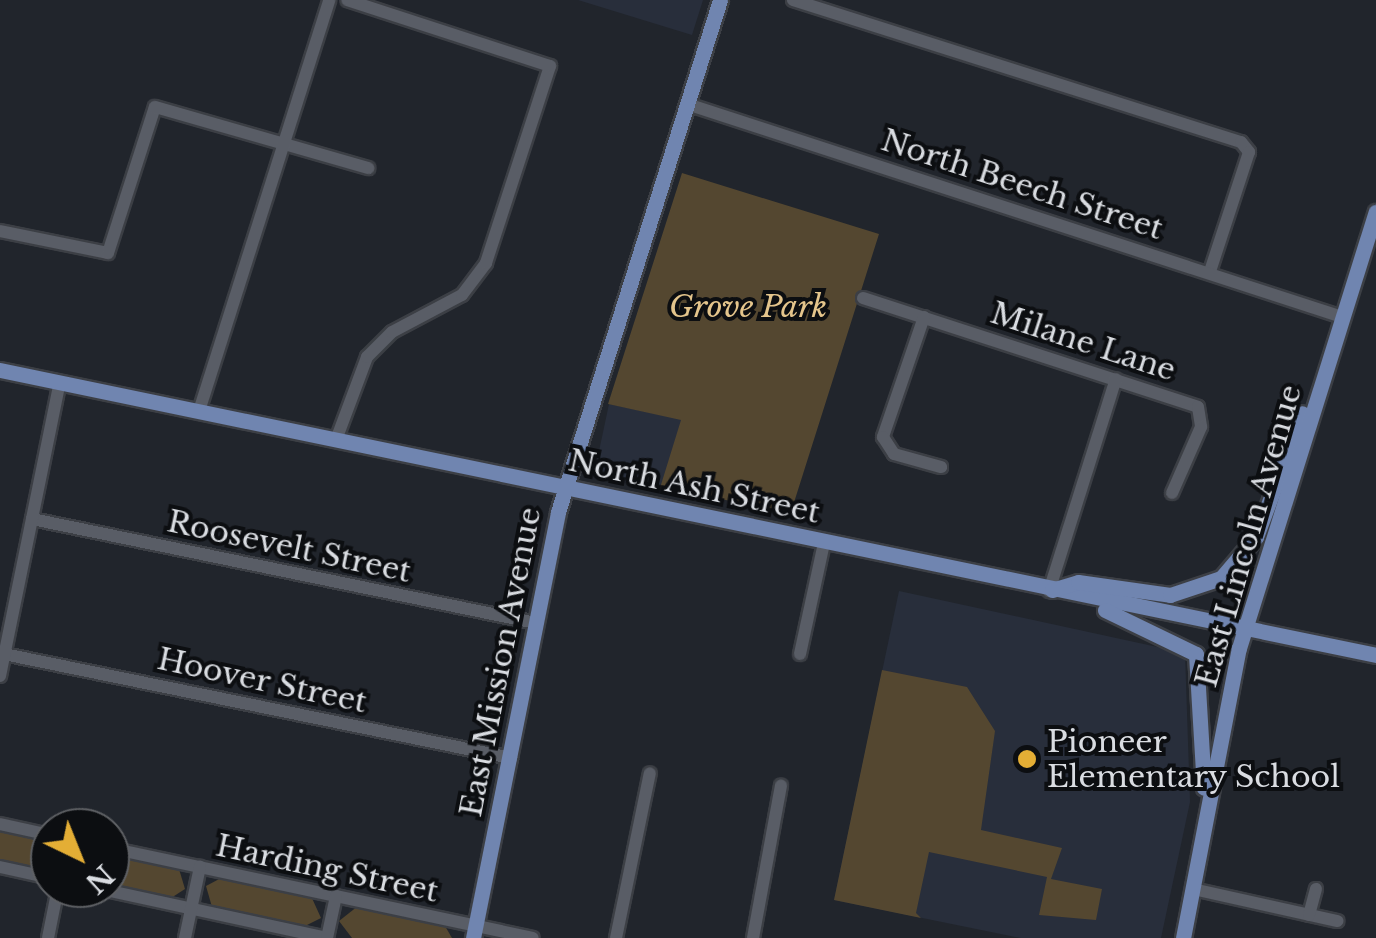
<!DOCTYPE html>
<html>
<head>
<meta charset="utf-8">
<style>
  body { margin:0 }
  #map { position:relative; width:1376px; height:938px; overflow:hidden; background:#21252c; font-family:"Libre Baskerville",serif }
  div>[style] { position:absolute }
  .built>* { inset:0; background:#282e3b; transform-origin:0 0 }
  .green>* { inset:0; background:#544730 }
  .roads { filter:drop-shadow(2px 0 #3c3f45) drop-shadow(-2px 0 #3c3f45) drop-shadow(0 2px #3c3f45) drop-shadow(0 -2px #3c3f45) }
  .minor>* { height:12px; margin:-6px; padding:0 6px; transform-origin:6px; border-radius:6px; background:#595d66 }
  .major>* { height:15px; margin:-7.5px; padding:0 7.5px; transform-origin:7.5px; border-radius:7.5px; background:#7085b0 }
  .dots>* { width:28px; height:28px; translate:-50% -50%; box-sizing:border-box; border:5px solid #0c0e11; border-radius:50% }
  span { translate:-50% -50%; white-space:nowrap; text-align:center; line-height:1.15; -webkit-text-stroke:8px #0c0e11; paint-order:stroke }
  .street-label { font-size:30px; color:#d9dce1 }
  .park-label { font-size:30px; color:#e4c58c; font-style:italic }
  .poi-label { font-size:30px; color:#d9dce1 }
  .left { translate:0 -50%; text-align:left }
  .north { position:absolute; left:30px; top:808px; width:100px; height:100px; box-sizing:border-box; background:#0c0e11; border:2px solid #5e6064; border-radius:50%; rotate:137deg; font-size:28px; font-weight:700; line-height:40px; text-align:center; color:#d9dce1 }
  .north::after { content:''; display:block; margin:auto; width:35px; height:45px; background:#e4ae35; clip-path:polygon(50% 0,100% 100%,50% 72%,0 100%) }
</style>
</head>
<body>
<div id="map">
  <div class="built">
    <div style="clip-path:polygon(578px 0,703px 0,692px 35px)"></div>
    <div style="left:609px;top:404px;width:75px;height:73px;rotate:12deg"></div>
    <div style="clip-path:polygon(899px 591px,1185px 653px,1190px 802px,1161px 938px,1021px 938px,834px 900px)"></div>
  </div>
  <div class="green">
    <div style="clip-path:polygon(682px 173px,879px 234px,791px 512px,660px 488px,681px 420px,608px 404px)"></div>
    <div style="clip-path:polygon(882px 670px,967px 687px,995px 731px,981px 830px,1062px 848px,1051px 879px,1102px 889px,1096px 920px,1039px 915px,1047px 877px,929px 852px,916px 913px,921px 918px,834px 900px)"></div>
    <div style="clip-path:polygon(0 829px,50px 843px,50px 865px,40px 870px,0 862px)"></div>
    <div style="clip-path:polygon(110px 853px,179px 869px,185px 889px,171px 898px,110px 886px)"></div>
    <div style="clip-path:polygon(223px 877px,311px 896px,321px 918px,303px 927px,212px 907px,206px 886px)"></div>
    <div style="clip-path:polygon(358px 906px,445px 926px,452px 938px,352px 938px,339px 921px)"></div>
  </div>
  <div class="roads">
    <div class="minor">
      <div style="left:793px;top:0;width:470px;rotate:17.6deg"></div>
      <div style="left:1241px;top:142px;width:13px;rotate:51deg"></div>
      <div style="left:1249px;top:152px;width:125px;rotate:108.1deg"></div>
      <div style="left:687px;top:104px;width:689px;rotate:18.01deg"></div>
      <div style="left:0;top:231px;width:110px;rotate:11.5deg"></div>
      <div style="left:108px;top:253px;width:153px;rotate:-72.2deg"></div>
      <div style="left:155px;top:107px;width:222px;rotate:16deg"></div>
      <div style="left:863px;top:298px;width:352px;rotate:18deg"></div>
      <div style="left:1198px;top:407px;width:20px;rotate:81deg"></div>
      <div style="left:1201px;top:427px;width:72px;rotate:113.7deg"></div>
      <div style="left:924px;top:317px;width:127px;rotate:108.9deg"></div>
      <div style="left:883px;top:437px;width:20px;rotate:57deg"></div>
      <div style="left:894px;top:454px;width:49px;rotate:15.5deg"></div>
      <div style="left:199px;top:411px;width:431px;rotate:-72.4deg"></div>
      <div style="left:336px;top:440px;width:89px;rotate:-69.5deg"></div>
      <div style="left:367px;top:357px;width:35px;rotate:-45deg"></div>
      <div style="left:392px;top:332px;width:79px;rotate:-27.9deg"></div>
      <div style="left:462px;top:295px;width:40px;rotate:-53deg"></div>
      <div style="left:486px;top:263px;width:207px;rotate:-72deg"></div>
      <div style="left:550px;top:66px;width:213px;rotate:-162deg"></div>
      <div style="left:32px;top:519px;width:515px;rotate:11.66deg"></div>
      <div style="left:1049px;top:591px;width:222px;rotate:-72.5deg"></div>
      <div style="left:4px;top:654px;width:518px;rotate:11.59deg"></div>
      <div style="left:800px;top:654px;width:114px;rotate:-77.8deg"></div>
      <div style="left:0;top:676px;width:300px;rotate:-78.5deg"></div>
      <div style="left:0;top:824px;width:51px;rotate:12.4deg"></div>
      <div style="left:110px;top:848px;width:432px;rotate:12deg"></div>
      <div style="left:0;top:867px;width:51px;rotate:12.4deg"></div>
      <div style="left:96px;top:888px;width:236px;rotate:12.2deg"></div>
      <div style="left:1193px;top:889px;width:148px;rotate:12.5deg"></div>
      <div style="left:1309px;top:915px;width:27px;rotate:-75deg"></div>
      <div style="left:48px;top:938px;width:51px;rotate:-78.7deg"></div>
      <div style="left:185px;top:938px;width:73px;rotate:-78.1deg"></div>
      <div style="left:327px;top:938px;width:43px;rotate:-77.9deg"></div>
      <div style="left:616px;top:938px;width:168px;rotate:-78.4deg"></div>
      <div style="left:753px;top:938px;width:155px;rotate:-79.6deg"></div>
    </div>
    <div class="major">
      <div style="left:0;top:370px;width:1405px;rotate:11.7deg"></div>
      <div style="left:1052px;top:590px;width:27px;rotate:-17deg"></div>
      <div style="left:1078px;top:582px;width:93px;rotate:8deg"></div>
      <div style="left:1170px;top:595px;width:54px;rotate:-18.4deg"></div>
      <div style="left:1221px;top:578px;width:54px;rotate:-49.5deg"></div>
      <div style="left:1256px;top:537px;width:132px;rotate:-69.6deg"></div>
      <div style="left:1105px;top:610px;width:101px;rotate:25.8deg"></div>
      <div style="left:1196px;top:654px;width:134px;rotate:86.6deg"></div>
      <div style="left:473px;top:938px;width:434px;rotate:-78.7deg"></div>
      <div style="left:558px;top:512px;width:537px;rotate:-72.44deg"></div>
      <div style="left:1183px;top:938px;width:295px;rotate:-79.1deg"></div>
      <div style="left:1239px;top:648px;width:457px;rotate:-72.6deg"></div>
    </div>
  </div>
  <div class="dots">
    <div style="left:1027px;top:759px;background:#e4ae35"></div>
  </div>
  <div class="street-label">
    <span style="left:1022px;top:185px;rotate:18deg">North Beech Street</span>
    <span style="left:1083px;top:342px;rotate:18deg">Milane Lane</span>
    <span style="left:694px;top:487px;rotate:12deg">North Ash Street</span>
    <span style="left:1249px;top:536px;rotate:-74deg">East Lincoln Avenue</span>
    <span style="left:289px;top:547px;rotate:12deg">Roosevelt Street</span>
    <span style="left:501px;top:662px;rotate:-79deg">East Mission Avenue</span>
    <span style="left:262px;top:681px;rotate:12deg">Hoover Street</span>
    <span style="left:327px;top:869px;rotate:12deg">Harding Street</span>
  </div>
  <div class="park-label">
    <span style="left:748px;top:307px">Grove Park</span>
  </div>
  <div class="poi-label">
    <span class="left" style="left:1047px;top:759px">Pioneer<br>Elementary School</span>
  </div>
  <div class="north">N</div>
</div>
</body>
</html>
